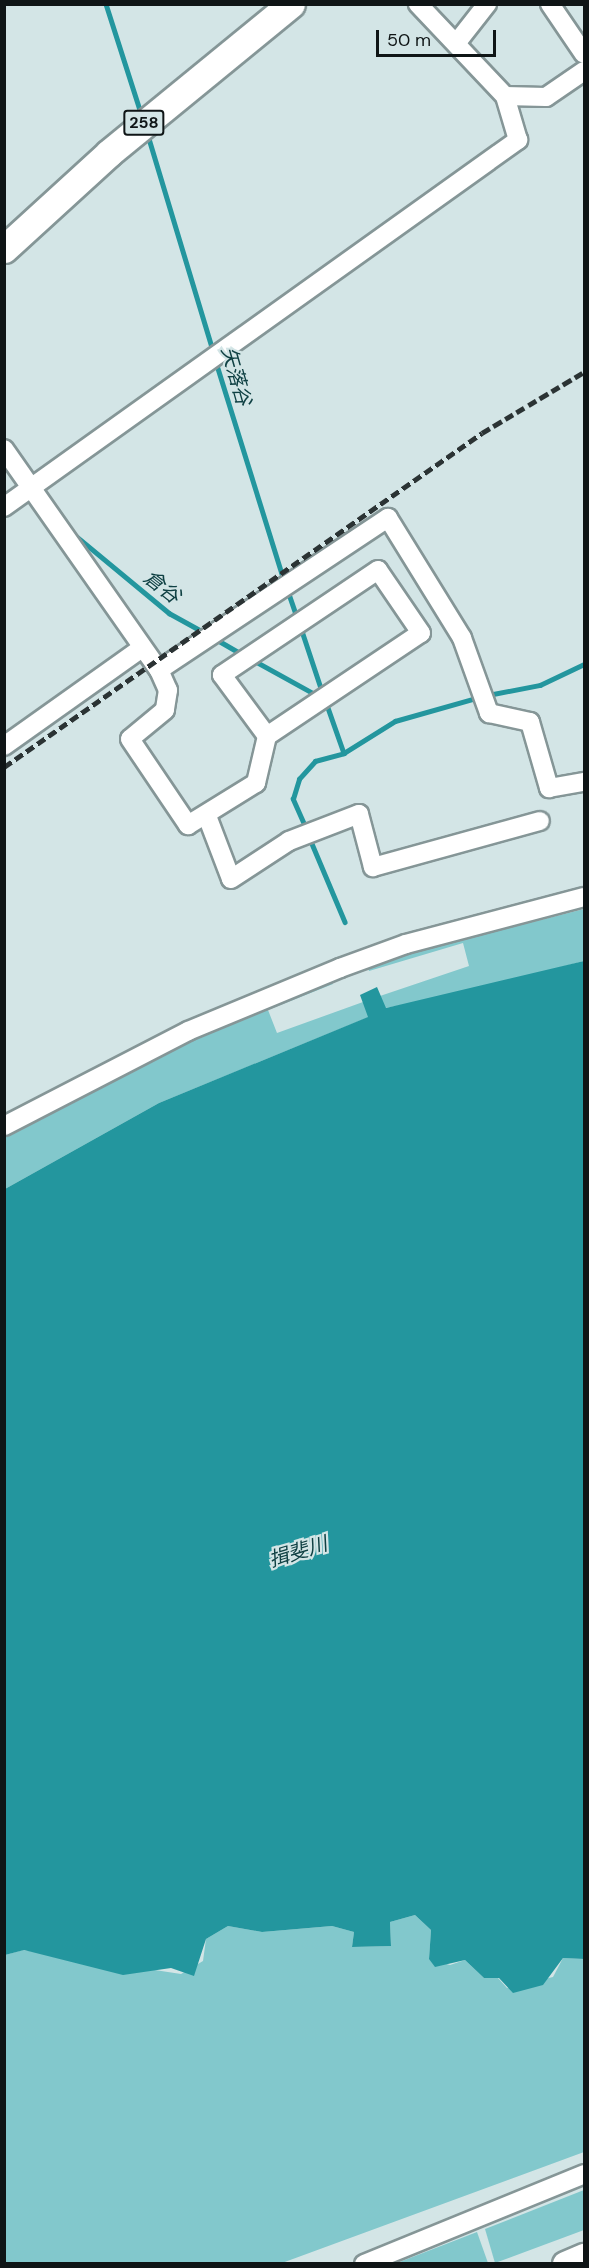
<!DOCTYPE html>
<html>
<head>
<meta charset="utf-8">
<style>
  body { margin:0 }
  #map { position:relative; width:589px; height:2268px; overflow:hidden; background:#d3e5e6; font-family:"DM Sans","Noto Sans JP",sans-serif }
  div>[style] { position:absolute }
  .green>* { inset:0; background:#82c8cc }
  .water>* { inset:0; background:#23969e }
  .stream>* { height:4.5px; margin:-2.25px; padding:0 2.25px; transform-origin:2.25px; border-radius:2.25px; background:#23969e }
  .roads { filter:drop-shadow(2px 0 #859697) drop-shadow(-2px 0 #859697) drop-shadow(0 2px #859697) drop-shadow(0 -2px #859697) }
  .minor>* { height:18px; margin:-9px; padding:0 9px; transform-origin:9px; border-radius:9px; background:#fff }
  .major>* { height:24px; margin:-12px; padding:0 12px; transform-origin:12px; border-radius:12px; background:#fff }
  .highway>* { height:27px; margin:-13.5px; padding:0 13.5px; transform-origin:13.5px; border-radius:13.5px; background:#fff }
  .rail>* { height:4.5px; margin-top:-2.25px; transform-origin:0; background:repeating-linear-gradient(90deg,#2b3334 0 9px,transparent 0 13.5px) }
  span { translate:-50% -50%; white-space:nowrap; text-align:center; line-height:1.15; -webkit-text-stroke:4.5px #d3e5e6; paint-order:stroke }
  .shield-label span { padding:2px 4px; background:#d3e5e6; border:2px solid; border-radius:4px; -webkit-text-stroke-width:0 }
  .shield-label { font-size:16px; color:#0f1516; font-weight:700 }
  .water-label { font-size:20px; color:#0f4043; font-style:italic }
  .frame { position:absolute; inset:0; border:6px solid #0f1516; pointer-events:none }
  .scale { position:absolute; left:376px; top:30px; width:120px; height:27px; box-sizing:border-box; border:3px solid #0f1516; border-top:0; padding-left:8px; font-size:18px; line-height:21px; white-space:nowrap; color:#0f1516; -webkit-text-stroke:4px #d3e5e6; paint-order:stroke }
</style>
</head>
<body>
<div id="map">
  <div class="green">
    <div style="clip-path:polygon(584px 909px,584px 961px,448px 997px,385px 1008px,380px 996px,469px 966px,463px 943px,369px 971px,367px 964px)"></div>
    <div style="clip-path:polygon(330px 978px,333px 984px,268px 1010px,277px 1033px,363px 1002px,369px 1017px,159px 1103px,5px 1189px,5px 1137px,116px 1076px)"></div>
    <div style="clip-path:polygon(415px 1915px,431px 1930px,429px 1959px,450px 1965px,465px 1960px,484px 1978px,498px 1978px,507px 1988px,553px 1977px,563px 1958px,584px 1959px,584px 2152px,282px 2263px,5px 2264px,5px 1955px,23px 1950px,181px 1974px,203px 1961px,206px 1939px,228px 1926px,262px 1932px,332px 1926px,354px 1932px,352px 1947px,391px 1946px,390px 1922px)"></div>
    <div style="clip-path:polygon(584px 2190px,584px 2230px,495px 2263px,485px 2229px)"></div>
    <div style="clip-path:polygon(477px 2232px,488px 2263px,397px 2263px)"></div>
  </div>
  <div class="water">
    <div style="clip-path:polygon(584px 961px,584px 1959px,563px 1958px,543px 1985px,513px 1993px,499px 1978px,484px 1978px,465px 1960px,435px 1967px,429px 1959px,431px 1930px,415px 1915px,390px 1922px,391px 1946px,352px 1947px,354px 1932px,332px 1926px,262px 1932px,228px 1926px,206px 1939px,194px 1976px,171px 1968px,123px 1975px,24px 1950px,5px 1955px,5px 1189px,159px 1103px,368px 1017px,360px 995px,377px 987px,386px 1008px)"></div>
  </div>
  <div class="stream">
    <div style="left:106px;top:4px;width:118px;rotate:72.2deg"></div>
    <div style="left:147px;top:132px;width:229px;rotate:73.2deg"></div>
    <div style="left:216px;top:362px;width:228px;rotate:72.7deg"></div>
    <div style="left:70px;top:531px;width:129px;rotate:39.6deg"></div>
    <div style="left:169px;top:613px;width:43px;rotate:28.9deg"></div>
    <div style="left:288px;top:591px;width:31px;rotate:71deg"></div>
    <div style="left:301px;top:628px;width:70px;rotate:71.6deg"></div>
    <div style="left:214px;top:638px;width:34px;rotate:30deg"></div>
    <div style="left:253px;top:660px;width:77px;rotate:28.9deg"></div>
    <div style="left:488px;top:695px;width:53px;rotate:-10.9deg"></div>
    <div style="left:540px;top:685px;width:49px;rotate:-25.5deg"></div>
    <div style="left:326px;top:702px;width:54px;rotate:70.6deg"></div>
    <div style="left:307px;top:831px;width:35px;rotate:-114deg"></div>
    <div style="left:293px;top:799px;width:21px;rotate:-73deg"></div>
    <div style="left:299px;top:779px;width:24px;rotate:-48deg"></div>
    <div style="left:315px;top:761px;width:30px;rotate:-15deg"></div>
    <div style="left:344px;top:753px;width:60px;rotate:-32.1deg"></div>
    <div style="left:395px;top:721px;width:88px;rotate:-15.8deg"></div>
    <div style="left:310px;top:839px;width:90px;rotate:67.1deg"></div>
  </div>
  <div class="roads">
    <div class="minor">
      <div style="left:550px;top:4px;width:60px;rotate:55.8deg"></div>
      <div style="left:458px;top:41px;width:47px;rotate:-51.9deg"></div>
      <div style="left:505px;top:96px;width:41px;rotate:1.4deg"></div>
      <div style="left:546px;top:97px;width:46px;rotate:-34.4deg"></div>
      <div style="left:4px;top:449px;width:270px;rotate:55deg"></div>
      <div style="left:159px;top:670px;width:22px;rotate:66deg"></div>
      <div style="left:168px;top:690px;width:20px;rotate:99deg"></div>
      <div style="left:165px;top:710px;width:45px;rotate:140.4deg"></div>
      <div style="left:130px;top:739px;width:104px;rotate:56deg"></div>
      <div style="left:188px;top:825px;width:80px;rotate:-31.7deg"></div>
      <div style="left:256px;top:783px;width:48px;rotate:-76.8deg"></div>
      <div style="left:267px;top:736px;width:185px;rotate:-33.8deg"></div>
      <div style="left:421px;top:633px;width:76px;rotate:-124.3deg"></div>
      <div style="left:378px;top:570px;width:188px;rotate:146.1deg"></div>
      <div style="left:222px;top:675px;width:76px;rotate:53.6deg"></div>
      <div style="left:4px;top:507px;width:632px;rotate:-35.53deg"></div>
      <div style="left:518px;top:140px;width:46px;rotate:-106.5deg"></div>
      <div style="left:505px;top:96px;width:127px;rotate:-133.4deg"></div>
      <div style="left:159px;top:670px;width:275px;rotate:-33.6deg"></div>
      <div style="left:388px;top:518px;width:141px;rotate:58.3deg"></div>
      <div style="left:462px;top:638px;width:80px;rotate:70.2deg"></div>
      <div style="left:489px;top:713px;width:42px;rotate:12.4deg"></div>
      <div style="left:530px;top:722px;width:69px;rotate:73.9deg"></div>
      <div style="left:549px;top:788px;width:36px;rotate:-10deg"></div>
      <div style="left:4px;top:746px;width:169px;rotate:-35.4deg"></div>
      <div style="left:207px;top:816px;width:67px;rotate:69.1deg"></div>
      <div style="left:231px;top:879px;width:69px;rotate:-33.2deg"></div>
      <div style="left:289px;top:841px;width:75px;rotate:-21.1deg"></div>
      <div style="left:359px;top:814px;width:55px;rotate:75.2deg"></div>
      <div style="left:373px;top:867px;width:173px;rotate:-15.4deg"></div>
      <div style="left:4px;top:1126px;width:207px;rotate:-27.3deg"></div>
      <div style="left:188px;top:1031px;width:165px;rotate:-22.5deg"></div>
      <div style="left:340px;top:968px;width:70px;rotate:-20deg"></div>
      <div style="left:406px;top:944px;width:184px;rotate:-14.8deg"></div>
      <div style="left:364px;top:2264px;width:238px;rotate:-22.2deg"></div>
    </div>
    <div class="major">
      <div style="left:565px;top:2264px;width:21px;rotate:-23deg"></div>
    </div>
    <div class="highway">
      <div style="left:4px;top:249px;width:142px;rotate:-42.4deg"></div>
      <div style="left:109px;top:153px;width:235px;rotate:-39.3deg"></div>
    </div>
  </div>
  <div class="rail">
    <div style="left:4px;top:767px;width:583px;rotate:-34.94deg"></div>
    <div style="left:482px;top:433px;width:119px;rotate:-30.9deg"></div>
  </div>
  <div class="shield-label">
    <span style="left:144px;top:123px">258</span>
  </div>
  <div class="water-label">
    <span style="left:236px;top:376px;rotate:74deg">矢落谷</span>
    <span style="left:162px;top:587px;rotate:38deg">倉谷</span>
    <span style="left:298px;top:1552px;rotate:-17deg">揖斐川</span>
  </div>
  <div class="frame"></div>
  <div class="scale">50 m</div>
</div>
</body>
</html>
